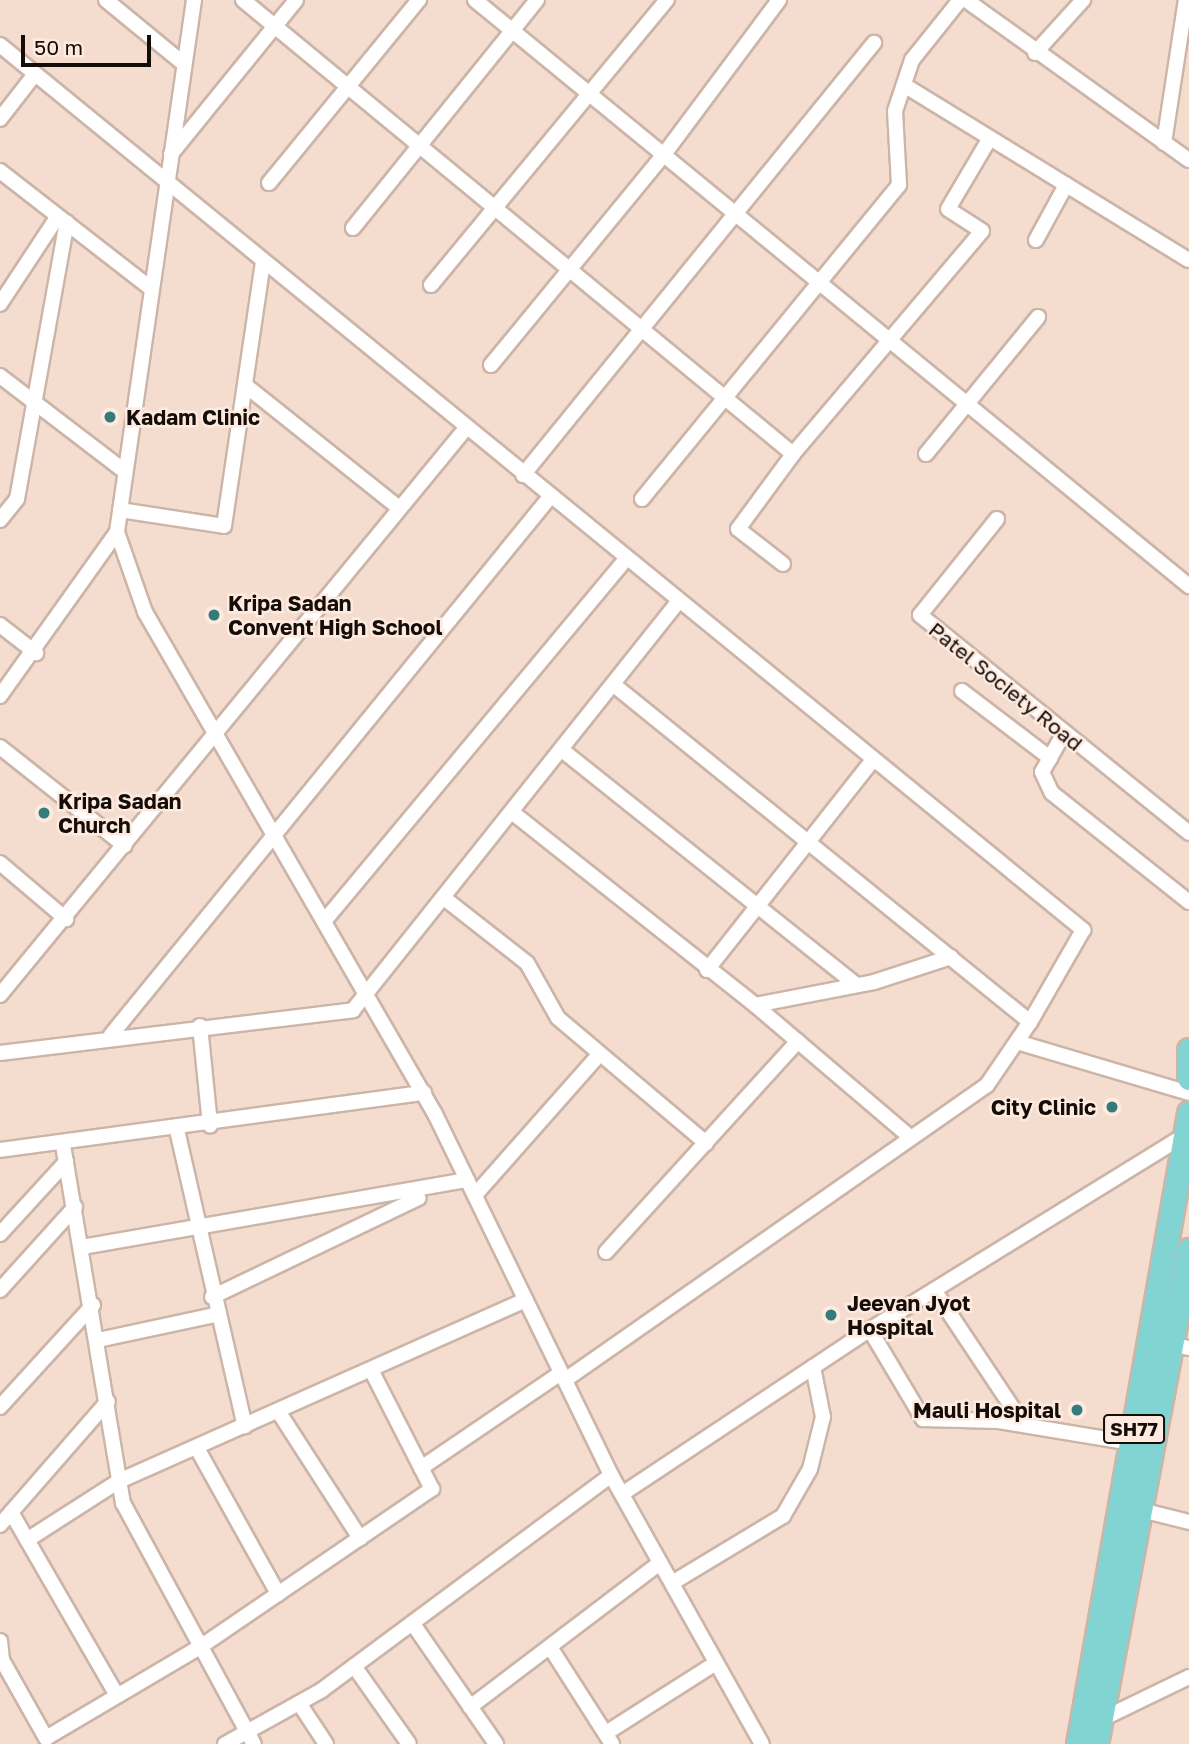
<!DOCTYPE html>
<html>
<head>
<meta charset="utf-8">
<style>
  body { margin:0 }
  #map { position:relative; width:1189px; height:1744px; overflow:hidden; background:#f4dccf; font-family:"Golos Text",sans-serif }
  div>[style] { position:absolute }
  .roads { filter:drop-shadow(2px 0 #ccb5a8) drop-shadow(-2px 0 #ccb5a8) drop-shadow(0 2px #ccb5a8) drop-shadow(0 -2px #ccb5a8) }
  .street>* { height:14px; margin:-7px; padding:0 7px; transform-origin:7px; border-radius:7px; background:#fff }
  .primary>* { height:23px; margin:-11.5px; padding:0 11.5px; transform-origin:11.5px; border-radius:11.5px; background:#82d4d3 }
  .dots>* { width:19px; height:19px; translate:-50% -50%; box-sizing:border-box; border:4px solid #feeadf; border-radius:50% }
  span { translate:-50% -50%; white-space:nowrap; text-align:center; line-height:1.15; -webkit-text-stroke:5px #feeadf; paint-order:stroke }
  .shield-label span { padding:2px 5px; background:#feeadf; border:2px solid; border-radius:5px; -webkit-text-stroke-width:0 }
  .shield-label { font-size:19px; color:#140d08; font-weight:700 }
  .poi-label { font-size:21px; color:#140d08; font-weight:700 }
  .left { translate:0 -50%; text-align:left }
  .right { translate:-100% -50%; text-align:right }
  .street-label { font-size:21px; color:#140d08 }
  .scale { position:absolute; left:21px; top:35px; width:130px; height:32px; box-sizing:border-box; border:4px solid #140d08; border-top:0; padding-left:9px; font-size:21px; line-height:24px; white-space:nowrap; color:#140d08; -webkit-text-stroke:5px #feeadf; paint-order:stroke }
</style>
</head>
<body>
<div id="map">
  <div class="roads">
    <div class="street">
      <div style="left:106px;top:0;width:101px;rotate:39.4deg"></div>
      <div style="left:194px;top:0;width:538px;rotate:98.24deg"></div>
      <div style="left:117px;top:532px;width:85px;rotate:70.7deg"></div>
      <div style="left:145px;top:612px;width:580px;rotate:59.99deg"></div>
      <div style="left:435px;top:1114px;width:402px;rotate:64deg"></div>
      <div style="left:611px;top:1475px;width:308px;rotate:60.7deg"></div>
      <div style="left:243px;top:0;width:713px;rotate:39.54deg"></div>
      <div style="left:475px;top:0;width:924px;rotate:39.38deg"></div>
      <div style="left:966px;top:0;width:274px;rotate:35.7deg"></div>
      <div style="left:0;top:45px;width:1399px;rotate:39.25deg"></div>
      <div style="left:1083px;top:930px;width:106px;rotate:119.9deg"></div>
      <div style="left:1030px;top:1022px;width:535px;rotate:-140.99deg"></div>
      <div style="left:1035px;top:53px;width:72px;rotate:-47.8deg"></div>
      <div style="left:904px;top:85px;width:334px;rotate:31.6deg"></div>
      <div style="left:0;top:119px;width:57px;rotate:-52.1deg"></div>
      <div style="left:1164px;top:143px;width:145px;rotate:-81.3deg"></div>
      <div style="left:171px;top:154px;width:198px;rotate:-50.9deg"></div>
      <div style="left:0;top:171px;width:189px;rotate:37.9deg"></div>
      <div style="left:269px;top:183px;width:237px;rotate:-50.7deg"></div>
      <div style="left:353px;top:228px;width:293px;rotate:-51.1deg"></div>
      <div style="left:1036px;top:240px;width:63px;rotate:-61.4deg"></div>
      <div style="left:431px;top:285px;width:370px;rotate:-50.4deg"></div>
      <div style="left:0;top:304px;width:105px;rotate:-56.6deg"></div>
      <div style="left:491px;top:365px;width:274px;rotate:-50.6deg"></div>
      <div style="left:665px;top:153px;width:191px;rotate:-53.3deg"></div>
      <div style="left:0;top:376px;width:155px;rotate:37.4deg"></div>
      <div style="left:245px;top:385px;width:196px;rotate:38.6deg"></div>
      <div style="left:926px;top:454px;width:177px;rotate:-50.7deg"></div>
      <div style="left:523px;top:475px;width:557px;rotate:-50.91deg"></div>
      <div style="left:642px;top:499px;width:406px;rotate:-50.7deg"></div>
      <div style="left:899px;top:185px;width:74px;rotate:-93.1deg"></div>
      <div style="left:895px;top:111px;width:54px;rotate:-71.6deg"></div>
      <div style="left:912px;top:60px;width:77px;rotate:-51.3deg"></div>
      <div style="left:120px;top:510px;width:105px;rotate:8.7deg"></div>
      <div style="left:224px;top:526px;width:266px;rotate:-81.6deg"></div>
      <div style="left:997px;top:519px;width:123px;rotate:128.7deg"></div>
      <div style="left:920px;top:615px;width:346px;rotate:39deg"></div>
      <div style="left:0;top:520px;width:27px;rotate:-51deg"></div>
      <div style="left:17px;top:499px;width:281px;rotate:-79.8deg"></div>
      <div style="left:783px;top:564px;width:57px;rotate:-142.1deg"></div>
      <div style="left:738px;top:529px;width:93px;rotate:-53.7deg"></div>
      <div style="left:793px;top:454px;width:292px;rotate:-49.7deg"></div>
      <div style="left:982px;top:231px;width:40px;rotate:-147.1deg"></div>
      <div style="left:948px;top:209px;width:82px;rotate:-59.4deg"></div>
      <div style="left:0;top:625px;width:46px;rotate:37.9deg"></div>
      <div style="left:962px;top:691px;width:111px;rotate:37.3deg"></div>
      <div style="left:0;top:696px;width:201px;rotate:-54.5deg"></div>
      <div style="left:1064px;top:733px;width:45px;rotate:119.4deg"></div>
      <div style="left:1042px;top:772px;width:23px;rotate:65deg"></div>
      <div style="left:1052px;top:793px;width:175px;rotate:38.5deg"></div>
      <div style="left:0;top:747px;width:159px;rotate:38.4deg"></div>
      <div style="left:562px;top:750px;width:376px;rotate:38.6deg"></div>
      <div style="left:513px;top:813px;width:309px;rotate:38.4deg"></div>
      <div style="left:755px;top:1005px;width:121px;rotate:-10.9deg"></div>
      <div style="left:874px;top:982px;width:81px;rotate:-18deg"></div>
      <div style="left:0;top:863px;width:87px;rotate:40.3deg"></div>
      <div style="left:444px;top:898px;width:105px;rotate:38.1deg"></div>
      <div style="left:527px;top:963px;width:63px;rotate:60.6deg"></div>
      <div style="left:558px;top:1018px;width:194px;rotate:40.2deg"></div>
      <div style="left:326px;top:919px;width:469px;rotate:-50.2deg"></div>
      <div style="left:707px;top:970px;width:268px;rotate:-51.7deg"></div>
      <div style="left:0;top:995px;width:734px;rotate:-50.58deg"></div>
      <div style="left:755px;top:1005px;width:204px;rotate:40.4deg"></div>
      <div style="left:200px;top:1026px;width:100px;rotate:84.2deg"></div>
      <div style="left:111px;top:1035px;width:694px;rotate:-50.79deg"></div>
      <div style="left:1017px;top:1042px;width:179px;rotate:16.5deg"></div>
      <div style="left:0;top:1053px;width:356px;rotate:-6.9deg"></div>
      <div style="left:353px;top:1010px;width:522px;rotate:-51.46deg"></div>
      <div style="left:177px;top:1130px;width:304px;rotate:77.1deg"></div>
      <div style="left:63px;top:1145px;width:363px;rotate:80.5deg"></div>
      <div style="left:123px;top:1503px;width:274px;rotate:61.5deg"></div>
      <div style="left:0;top:1150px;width:428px;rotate:-7.7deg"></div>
      <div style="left:475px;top:1195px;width:187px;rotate:-48.5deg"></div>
      <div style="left:0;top:1234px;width:98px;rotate:-47.5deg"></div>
      <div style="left:82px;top:1247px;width:391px;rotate:-9.9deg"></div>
      <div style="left:606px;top:1252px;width:285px;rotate:-47.7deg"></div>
      <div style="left:0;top:1290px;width:112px;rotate:-47.9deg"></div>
      <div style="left:934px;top:1290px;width:162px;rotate:56.3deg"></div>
      <div style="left:212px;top:1297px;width:229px;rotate:-25.6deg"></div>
      <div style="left:870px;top:1330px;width:104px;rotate:59.2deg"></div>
      <div style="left:923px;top:1419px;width:75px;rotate:1.5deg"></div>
      <div style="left:998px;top:1421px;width:135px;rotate:9.4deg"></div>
      <div style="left:98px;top:1340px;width:120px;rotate:-12.1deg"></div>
      <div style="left:1171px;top:1344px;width:18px;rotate:13deg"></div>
      <div style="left:565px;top:1380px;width:515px;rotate:-34.96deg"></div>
      <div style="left:987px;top:1085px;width:76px;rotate:-55.7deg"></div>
      <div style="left:0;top:1407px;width:138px;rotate:-47.6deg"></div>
      <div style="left:280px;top:1414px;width:148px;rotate:57.2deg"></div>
      <div style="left:198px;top:1450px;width:165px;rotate:60.9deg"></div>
      <div style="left:421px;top:1468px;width:169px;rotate:-34.2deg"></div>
      <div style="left:622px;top:1494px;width:283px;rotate:-33.6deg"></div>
      <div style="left:858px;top:1337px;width:384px;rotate:-31.7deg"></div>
      <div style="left:1137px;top:1509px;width:54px;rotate:14deg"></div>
      <div style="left:11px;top:1512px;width:210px;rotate:60deg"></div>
      <div style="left:0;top:1525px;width:164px;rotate:-48.9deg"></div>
      <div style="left:27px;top:1540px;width:109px;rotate:-32.7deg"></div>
      <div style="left:119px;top:1481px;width:445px;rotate:-24deg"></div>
      <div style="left:672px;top:1583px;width:130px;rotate:-31.1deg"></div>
      <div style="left:783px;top:1516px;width:54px;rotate:-60.1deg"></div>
      <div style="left:810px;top:1469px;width:54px;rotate:-76deg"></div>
      <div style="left:823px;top:1417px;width:51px;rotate:-101.3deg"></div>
      <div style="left:413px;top:1624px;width:146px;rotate:55.3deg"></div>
      <div style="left:0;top:1641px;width:19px;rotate:84deg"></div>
      <div style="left:2px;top:1660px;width:90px;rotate:60.6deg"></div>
      <div style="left:46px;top:1738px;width:179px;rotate:-30.6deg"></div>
      <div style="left:200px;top:1647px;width:281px;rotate:-34.3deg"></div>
      <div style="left:432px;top:1489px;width:131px;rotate:-117.1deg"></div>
      <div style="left:550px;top:1647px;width:115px;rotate:57.4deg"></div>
      <div style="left:354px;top:1666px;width:95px;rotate:54.8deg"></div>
      <div style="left:299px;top:1703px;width:49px;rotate:56.6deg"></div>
      <div style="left:470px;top:1707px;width:238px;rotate:-37.2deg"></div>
      <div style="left:1098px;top:1721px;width:101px;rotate:-25.8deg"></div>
      <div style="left:606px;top:1733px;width:130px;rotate:-32.5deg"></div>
      <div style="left:225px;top:1744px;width:111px;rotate:-29.1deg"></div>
      <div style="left:322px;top:1690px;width:360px;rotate:-36.6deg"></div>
    </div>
    <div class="primary">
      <div style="left:1189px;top:1050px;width:28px;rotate:90deg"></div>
      <div style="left:1078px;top:1744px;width:641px;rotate:-80.02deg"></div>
      <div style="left:1096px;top:1744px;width:503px;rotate:-79.34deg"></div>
    </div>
  </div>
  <div class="dots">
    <div style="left:110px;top:417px;background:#337c7b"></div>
    <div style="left:214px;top:615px;background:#337c7b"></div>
    <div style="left:44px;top:813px;background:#337c7b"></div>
    <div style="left:1112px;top:1107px;background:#337c7b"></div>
    <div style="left:831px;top:1315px;background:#337c7b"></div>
    <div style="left:1077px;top:1410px;background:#337c7b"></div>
  </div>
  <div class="shield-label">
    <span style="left:1134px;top:1429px">SH77</span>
  </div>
  <div class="poi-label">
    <span class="left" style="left:126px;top:417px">Kadam Clinic</span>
    <span class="left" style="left:228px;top:615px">Kripa Sadan<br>Convent High School</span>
    <span class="left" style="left:58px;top:813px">Kripa Sadan<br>Church</span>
    <span class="right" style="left:1096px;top:1107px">City Clinic</span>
    <span class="left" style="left:847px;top:1315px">Jeevan Jyot<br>Hospital</span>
    <span class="right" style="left:1061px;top:1410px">Mauli Hospital</span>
  </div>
  <div class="street-label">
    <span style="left:1006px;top:686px;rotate:39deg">Patel Society Road</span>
  </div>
  <div class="scale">50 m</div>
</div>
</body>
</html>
